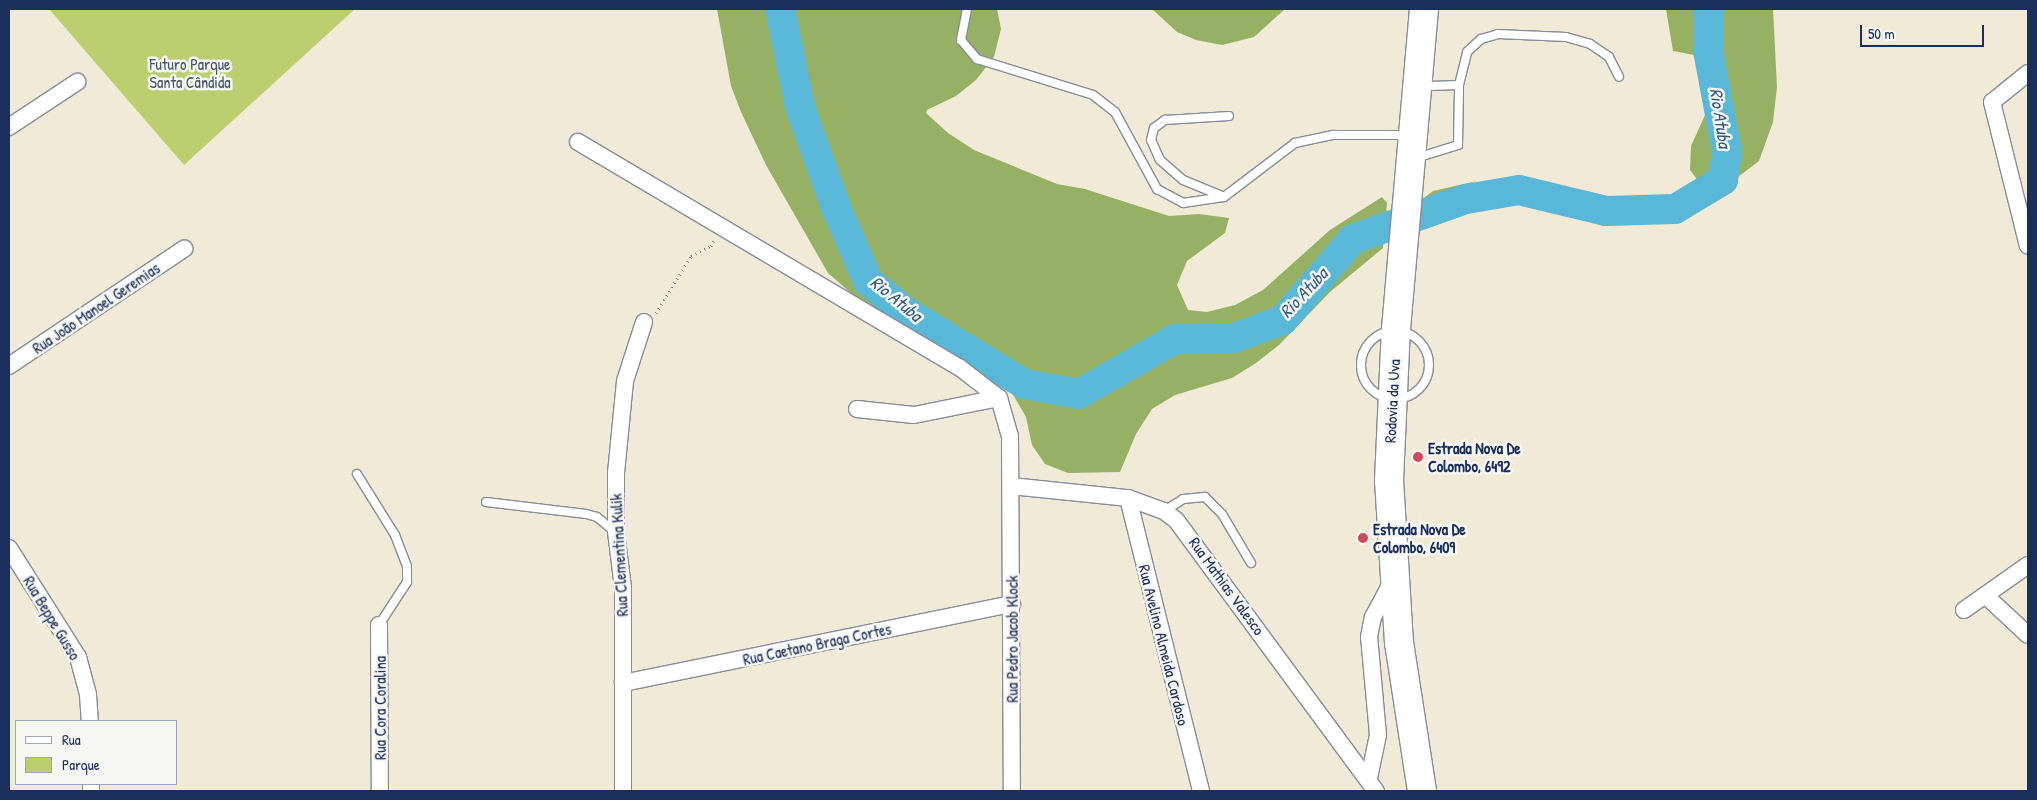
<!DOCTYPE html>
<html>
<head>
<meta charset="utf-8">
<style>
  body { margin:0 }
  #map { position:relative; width:2037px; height:800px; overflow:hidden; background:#f1ead7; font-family:"Patrick Hand",sans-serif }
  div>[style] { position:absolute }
  .green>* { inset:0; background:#bdce71 }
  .forest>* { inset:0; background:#96b163 }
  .river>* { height:30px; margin:-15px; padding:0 15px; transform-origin:15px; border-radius:15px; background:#59b7d7 }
  .path>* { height:3px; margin-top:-1.5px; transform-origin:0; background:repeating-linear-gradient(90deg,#868c9a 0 1px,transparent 0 5px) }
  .roads { filter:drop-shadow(1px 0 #868c9a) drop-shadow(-1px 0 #868c9a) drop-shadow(0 1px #868c9a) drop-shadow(0 -1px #868c9a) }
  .lane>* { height:8px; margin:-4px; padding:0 4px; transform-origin:4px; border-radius:4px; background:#fff }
  .lane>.ring { margin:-4px; padding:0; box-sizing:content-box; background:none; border:8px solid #fff; border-radius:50% }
  .street>* { height:16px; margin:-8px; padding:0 8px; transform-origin:8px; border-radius:8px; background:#fff }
  .highway>* { height:28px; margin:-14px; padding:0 14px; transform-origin:14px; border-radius:14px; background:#fff }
  .dots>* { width:14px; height:14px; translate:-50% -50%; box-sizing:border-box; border:2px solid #f6f6f2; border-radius:50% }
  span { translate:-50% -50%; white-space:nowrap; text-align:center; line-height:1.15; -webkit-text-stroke:5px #f6f6f2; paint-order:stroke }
  .park-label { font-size:16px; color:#445763 }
  .street-label { font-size:16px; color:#1b2f5e }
  .poi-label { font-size:16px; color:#1b2f5e; font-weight:700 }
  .left { translate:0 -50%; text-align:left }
  .water-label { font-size:18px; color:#2e5882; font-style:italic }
  .frame { position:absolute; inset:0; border:10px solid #1b2f5e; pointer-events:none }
  .legend { position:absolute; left:15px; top:720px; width:162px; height:65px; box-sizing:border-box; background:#f6f6f2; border:1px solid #9ea6b7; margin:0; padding:6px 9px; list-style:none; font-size:15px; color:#1b2f5e }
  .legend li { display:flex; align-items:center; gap:10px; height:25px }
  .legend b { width:25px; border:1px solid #9ea6b7 }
  .scale { position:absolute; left:1860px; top:25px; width:124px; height:22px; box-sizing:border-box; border:2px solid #1b2f5e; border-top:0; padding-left:6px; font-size:15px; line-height:18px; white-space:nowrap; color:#1b2f5e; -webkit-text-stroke:4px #f6f6f2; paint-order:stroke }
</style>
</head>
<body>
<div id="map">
  <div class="green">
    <div style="clip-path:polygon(49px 9px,355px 9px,184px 165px)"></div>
  </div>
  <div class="forest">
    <div style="clip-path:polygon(717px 9px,997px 9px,1001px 29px,994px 57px,976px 80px,956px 96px,927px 110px,926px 113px,948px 133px,974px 150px,1057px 184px,1085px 189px,1169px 216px,1199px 214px,1229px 218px,1225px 233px,1187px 261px,1177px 285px,1188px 310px,1207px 312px,1235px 305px,1263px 290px,1330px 230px,1382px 197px,1387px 203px,1383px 248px,1330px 292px,1279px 345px,1256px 363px,1232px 378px,1175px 395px,1152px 409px,1136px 434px,1120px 472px,1068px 473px,1045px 464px,1032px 445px,1026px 417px,1011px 391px,962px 358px,860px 301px,828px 273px,766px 165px,741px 112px,731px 86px)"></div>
    <div style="clip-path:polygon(1152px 9px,1285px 9px,1254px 37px,1222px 45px,1196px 40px,1177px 32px)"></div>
    <div style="clip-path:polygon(1666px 9px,1773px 9px,1777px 87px,1773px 122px,1759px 161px,1726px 186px,1702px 186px,1690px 170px,1691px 146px,1706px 113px,1710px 81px,1705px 67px,1694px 55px,1673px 51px)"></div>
    <div style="clip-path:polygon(1477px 181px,1447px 192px,1433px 206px,1416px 204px,1433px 191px)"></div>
  </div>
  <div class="river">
    <div style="left:780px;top:9px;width:100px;rotate:78.5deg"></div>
    <div style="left:800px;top:107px;width:104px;rotate:70.3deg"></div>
    <div style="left:835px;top:205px;width:83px;rotate:66.5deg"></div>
    <div style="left:868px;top:281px;width:48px;rotate:39deg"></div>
    <div style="left:905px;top:311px;width:140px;rotate:31.5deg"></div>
    <div style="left:1024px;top:384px;width:56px;rotate:10.3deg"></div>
    <div style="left:1079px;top:394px;width:111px;rotate:-29.8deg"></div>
    <div style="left:1175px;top:339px;width:59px;rotate:-1deg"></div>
    <div style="left:1234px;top:338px;width:52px;rotate:-20.2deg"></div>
    <div style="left:1283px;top:320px;width:107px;rotate:-49.2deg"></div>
    <div style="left:1353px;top:239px;width:120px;rotate:-19.5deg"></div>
    <div style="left:1466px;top:199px;width:54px;rotate:-9.6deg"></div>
    <div style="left:1519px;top:190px;width:89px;rotate:13.6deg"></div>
    <div style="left:1606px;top:211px;width:69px;rotate:-1.7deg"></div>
    <div style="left:1675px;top:209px;width:56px;rotate:-31.1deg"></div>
    <div style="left:1723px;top:180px;width:28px;rotate:-82deg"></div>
    <div style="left:1727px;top:152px;width:104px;rotate:-100.6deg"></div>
    <div style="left:1708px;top:50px;width:41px;rotate:-90deg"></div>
  </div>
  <div class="path">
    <div style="left:656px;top:313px;width:67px;rotate:-58.4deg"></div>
    <div style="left:691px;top:256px;width:22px;rotate:-27deg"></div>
    <div style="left:711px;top:246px;width:7px;rotate:-63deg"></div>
  </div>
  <div class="roads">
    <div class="lane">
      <div style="left:967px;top:9px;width:32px;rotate:101deg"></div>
      <div style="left:961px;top:40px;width:25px;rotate:50deg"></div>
      <div style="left:977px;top:59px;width:121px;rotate:17.2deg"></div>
      <div style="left:1093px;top:95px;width:28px;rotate:38deg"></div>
      <div style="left:1115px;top:112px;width:88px;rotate:61.4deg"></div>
      <div style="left:1157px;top:189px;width:30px;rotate:28deg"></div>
      <div style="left:1183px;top:203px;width:41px;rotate:-8.3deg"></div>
      <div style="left:1224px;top:197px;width:89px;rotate:-37.3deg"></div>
      <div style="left:1295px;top:143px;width:39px;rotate:-12deg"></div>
      <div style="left:1333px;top:135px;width:75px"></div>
      <div style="left:1459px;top:85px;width:34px;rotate:-76deg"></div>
      <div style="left:1467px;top:52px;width:19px;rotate:-43deg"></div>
      <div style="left:1481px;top:39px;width:18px;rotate:-16deg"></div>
      <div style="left:1498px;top:34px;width:68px;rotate:2.5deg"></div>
      <div style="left:1566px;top:37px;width:25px;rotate:16deg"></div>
      <div style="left:1590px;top:44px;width:23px;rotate:34deg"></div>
      <div style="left:1609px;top:57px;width:22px;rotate:63deg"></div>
      <div style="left:1416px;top:158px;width:44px;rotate:-17.2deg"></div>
      <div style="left:1458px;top:145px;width:60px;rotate:-89deg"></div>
      <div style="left:1459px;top:85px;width:37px;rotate:178deg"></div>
      <div style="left:1222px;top:196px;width:42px;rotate:-157.7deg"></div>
      <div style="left:1183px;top:180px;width:30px;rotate:-139deg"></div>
      <div style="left:1160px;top:160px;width:22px;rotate:-114deg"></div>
      <div style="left:1151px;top:140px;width:12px;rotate:-76deg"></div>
      <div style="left:1154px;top:128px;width:14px;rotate:-36deg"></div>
      <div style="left:1165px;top:120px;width:64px;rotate:-3.6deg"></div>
      <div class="ring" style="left:1361px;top:331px;width:60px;height:60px"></div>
      <div style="left:357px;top:474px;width:72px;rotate:58.1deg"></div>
      <div style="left:395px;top:535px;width:33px;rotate:69deg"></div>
      <div style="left:407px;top:566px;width:16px;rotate:90deg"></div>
      <div style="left:407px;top:582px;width:51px;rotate:123.1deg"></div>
      <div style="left:486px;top:502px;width:101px;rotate:6.8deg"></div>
      <div style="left:586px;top:514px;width:11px;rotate:15deg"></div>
      <div style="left:597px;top:517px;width:23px;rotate:40deg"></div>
      <div style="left:1164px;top:511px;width:22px;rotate:-32deg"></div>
      <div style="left:1183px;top:499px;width:22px;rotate:-5deg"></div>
      <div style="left:1205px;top:497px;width:24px;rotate:45deg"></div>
      <div style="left:1222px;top:514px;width:57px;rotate:59.4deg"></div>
    </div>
    <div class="street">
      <div style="left:2028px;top:73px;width:46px;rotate:141.1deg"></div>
      <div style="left:1992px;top:102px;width:148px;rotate:76deg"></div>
      <div style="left:9px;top:127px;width:82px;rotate:-33.5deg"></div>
      <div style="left:578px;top:142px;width:442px;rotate:30.6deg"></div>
      <div style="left:959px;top:367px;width:51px;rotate:37.8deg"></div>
      <div style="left:999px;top:398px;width:40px;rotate:74deg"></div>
      <div style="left:1010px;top:436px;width:355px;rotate:89.7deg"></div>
      <div style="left:9px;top:366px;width:211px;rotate:-33.8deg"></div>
      <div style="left:857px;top:409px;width:57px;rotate:6deg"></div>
      <div style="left:914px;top:415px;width:87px;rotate:-11.3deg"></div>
      <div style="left:1011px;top:486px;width:118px;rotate:5.9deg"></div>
      <div style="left:1128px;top:498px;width:38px;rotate:20deg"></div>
      <div style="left:1164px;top:511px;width:15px;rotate:37deg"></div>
      <div style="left:1176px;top:520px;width:337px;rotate:53.6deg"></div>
      <div style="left:1128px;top:498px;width:302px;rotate:76deg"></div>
      <div style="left:9px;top:548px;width:129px;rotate:57.7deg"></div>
      <div style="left:78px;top:657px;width:39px;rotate:75deg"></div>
      <div style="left:88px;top:695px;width:26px;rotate:86deg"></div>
      <div style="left:1986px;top:596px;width:57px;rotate:42.9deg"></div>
      <div style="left:1964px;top:610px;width:78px;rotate:-35.1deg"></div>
      <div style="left:379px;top:625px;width:166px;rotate:89.7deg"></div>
      <div style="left:623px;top:683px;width:397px;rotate:-11.5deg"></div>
      <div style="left:1369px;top:778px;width:44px;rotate:-78.2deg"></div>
      <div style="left:1378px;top:735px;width:98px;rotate:-95.2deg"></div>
      <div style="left:1369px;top:637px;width:20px;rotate:-79deg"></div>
      <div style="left:1373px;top:617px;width:42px;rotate:-61.6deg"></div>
      <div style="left:91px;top:784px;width:7px;rotate:90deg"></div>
      <div style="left:623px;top:791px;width:203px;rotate:-90deg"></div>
      <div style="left:623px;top:588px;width:56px;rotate:-97.1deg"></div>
      <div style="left:616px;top:532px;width:59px;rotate:-90deg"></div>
      <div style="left:616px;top:473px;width:92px;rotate:-84.4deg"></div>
      <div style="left:625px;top:381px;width:62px;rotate:-72.1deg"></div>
    </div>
    <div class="highway">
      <div style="left:1422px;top:791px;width:150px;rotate:-98.8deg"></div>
      <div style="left:1399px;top:643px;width:162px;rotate:-93.5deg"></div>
      <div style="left:1389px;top:481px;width:152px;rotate:-87.4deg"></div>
      <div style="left:1396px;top:329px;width:321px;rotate:-85deg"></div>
    </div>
  </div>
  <div class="dots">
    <div style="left:1418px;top:457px;background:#d1495b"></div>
    <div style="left:1363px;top:538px;background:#d1495b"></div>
  </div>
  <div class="park-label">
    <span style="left:190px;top:73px">Futuro Parque<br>Santa Cândida</span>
  </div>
  <div class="street-label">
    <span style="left:96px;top:308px;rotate:-34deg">Rua João Manoel Geremias</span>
    <span style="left:1392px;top:401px;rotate:-87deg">Rodovia da Uva</span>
    <span style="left:619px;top:555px;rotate:-93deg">Rua Clementina Kulik</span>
    <span style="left:1227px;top:586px;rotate:54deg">Rua Mathias Valesco</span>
    <span style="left:52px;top:618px;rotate:59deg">Rua Beppe Gusso</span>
    <span style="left:1012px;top:639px;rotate:-90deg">Rua Pedro Jacob Klock</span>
    <span style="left:817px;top:644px;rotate:-12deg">Rua Caetano Braga Cortes</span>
    <span style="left:1164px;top:645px;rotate:76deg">Rua Avelino Almeida Cardoso</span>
    <span style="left:380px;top:708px;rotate:-90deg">Rua Cora Coralina</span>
  </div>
  <div class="poi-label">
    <span class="left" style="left:1428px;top:457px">Estrada Nova De<br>Colombo, 6492</span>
    <span class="left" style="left:1373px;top:538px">Estrada Nova De<br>Colombo, 6409</span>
  </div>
  <div class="water-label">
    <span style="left:1720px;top:118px;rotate:81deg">Rio Atuba</span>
    <span style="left:1304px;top:293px;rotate:-47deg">Rio Atuba</span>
    <span style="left:896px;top:299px;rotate:39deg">Rio Atuba</span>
  </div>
  <div class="frame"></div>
  <ul class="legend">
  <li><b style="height:6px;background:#fff"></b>Rua</li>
  <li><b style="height:14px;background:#bdce71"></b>Parque</li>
  </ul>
  <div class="scale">50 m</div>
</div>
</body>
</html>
